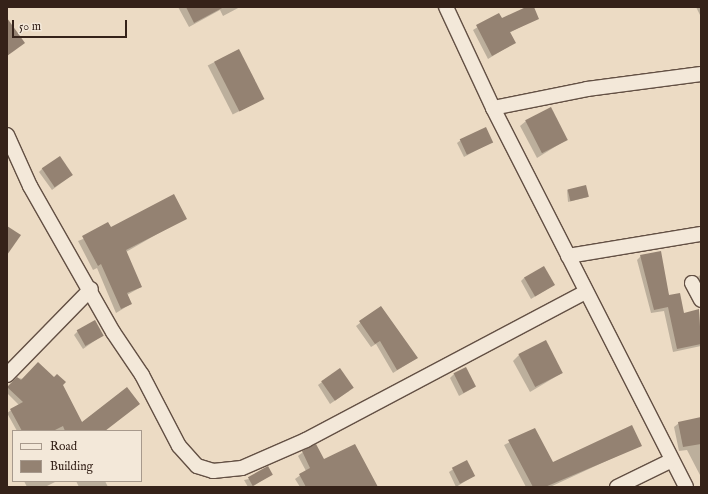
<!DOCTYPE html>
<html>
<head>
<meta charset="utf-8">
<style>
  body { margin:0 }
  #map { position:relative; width:708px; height:494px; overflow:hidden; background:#ecdbc4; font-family:"IM FELL English",serif }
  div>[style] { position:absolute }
  .shadow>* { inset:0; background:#0003; transform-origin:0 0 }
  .building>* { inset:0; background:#948272; transform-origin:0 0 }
  .roads { filter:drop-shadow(1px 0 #635044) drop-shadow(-1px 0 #635044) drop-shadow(0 1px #635044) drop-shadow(0 -1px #635044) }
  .minor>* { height:14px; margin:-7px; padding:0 7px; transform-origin:7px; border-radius:7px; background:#f3e8d9 }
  span { translate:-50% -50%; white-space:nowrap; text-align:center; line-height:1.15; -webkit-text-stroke:3px #f3e8d9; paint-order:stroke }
  .frame { position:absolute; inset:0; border:8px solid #352219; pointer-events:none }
  .legend { position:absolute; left:12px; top:430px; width:130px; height:52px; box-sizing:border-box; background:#f3e8d9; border:1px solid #a7998c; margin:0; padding:5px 7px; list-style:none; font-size:12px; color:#352219 }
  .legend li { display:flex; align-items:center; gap:8px; height:20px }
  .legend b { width:20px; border:1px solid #a7998c }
  .scale { position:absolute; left:12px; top:20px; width:115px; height:18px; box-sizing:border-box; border:2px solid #352219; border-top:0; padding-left:5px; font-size:12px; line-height:14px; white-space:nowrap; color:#352219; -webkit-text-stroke:3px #f3e8d9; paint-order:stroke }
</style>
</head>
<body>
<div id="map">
  <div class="shadow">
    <div style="clip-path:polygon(178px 7px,240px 7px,223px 16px,220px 10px,189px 27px)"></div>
    <div style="clip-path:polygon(529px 7px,533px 7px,538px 18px,509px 33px,514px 43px,488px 59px,473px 30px,499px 14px,502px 19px)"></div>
    <div style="clip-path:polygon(696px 7px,701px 7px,701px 17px)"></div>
    <div style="left:238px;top:50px;width:55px;height:34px;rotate:63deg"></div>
    <div style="clip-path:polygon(526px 121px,566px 140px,537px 158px,520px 126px)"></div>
    <div style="clip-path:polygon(461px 140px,492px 142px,464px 157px,457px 143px)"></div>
    <div style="clip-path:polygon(43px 168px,72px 175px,52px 190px,39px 172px)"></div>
    <div style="clip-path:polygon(567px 190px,588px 197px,568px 202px)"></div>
    <div style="clip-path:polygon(185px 218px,126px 252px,141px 287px,127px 295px,131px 304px,116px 313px,97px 268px,93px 270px,78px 241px,111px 228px)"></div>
    <div style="clip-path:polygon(641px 256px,683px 314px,699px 311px,701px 346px,673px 352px,664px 311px,651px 313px,637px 260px)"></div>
    <div style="clip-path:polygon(701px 274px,701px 282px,698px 277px)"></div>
    <div style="clip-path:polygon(525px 277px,554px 285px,531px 299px,521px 281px)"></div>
    <div style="clip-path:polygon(381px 307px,417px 358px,393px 373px,376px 344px,371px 347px,356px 326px)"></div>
    <div style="clip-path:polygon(78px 331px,103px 335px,83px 349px,74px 335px)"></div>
    <div style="clip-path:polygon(519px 355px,562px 373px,530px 392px,513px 361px)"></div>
    <div style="clip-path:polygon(454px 374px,475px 387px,459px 396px,450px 378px)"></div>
    <div style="clip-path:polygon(17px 378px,62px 385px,82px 423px,104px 431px,17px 431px,7px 413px,19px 405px,7px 393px,7px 388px)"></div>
    <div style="clip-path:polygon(322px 382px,349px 391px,330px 404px,318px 385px)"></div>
    <div style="clip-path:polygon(701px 418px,701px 477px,687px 450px,679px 451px,674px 427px,679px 423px)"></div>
    <div style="clip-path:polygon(535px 430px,552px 464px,641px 445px,550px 487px,526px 487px,504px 445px)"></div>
    <div style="clip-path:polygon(303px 452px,324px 461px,377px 487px,300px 487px,295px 479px,306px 471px,298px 456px)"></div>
    <div style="clip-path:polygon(466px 461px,474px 476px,456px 487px,449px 472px)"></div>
    <div style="clip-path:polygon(272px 474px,252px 487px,248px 487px,244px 480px)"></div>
    <div style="clip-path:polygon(24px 481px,57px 481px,45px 487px,27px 487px)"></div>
    <div style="clip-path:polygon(76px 481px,105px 481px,108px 487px,79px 487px)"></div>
  </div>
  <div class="building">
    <div style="clip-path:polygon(186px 7px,224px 7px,194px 23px)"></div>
    <div style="clip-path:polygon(526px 7px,534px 7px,539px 19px,510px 32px,516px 43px,492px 56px,476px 25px,499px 13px,502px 18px)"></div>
    <div style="clip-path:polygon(7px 18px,25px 43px,7px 56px)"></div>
    <div style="left:239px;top:49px;width:56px;height:28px;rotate:63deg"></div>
    <div style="left:551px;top:107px;width:37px;height:29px;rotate:63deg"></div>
    <div style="left:486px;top:127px;width:17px;height:29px;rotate:65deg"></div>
    <div style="left:60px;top:156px;width:23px;height:22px;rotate:56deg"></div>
    <div style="left:586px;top:185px;width:12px;height:19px;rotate:76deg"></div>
    <div style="clip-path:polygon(174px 194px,187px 219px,126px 250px,142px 287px,127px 293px,132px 304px,121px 309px,101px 264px,98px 266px,82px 236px,108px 222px,111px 227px)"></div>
    <div style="clip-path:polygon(7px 226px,21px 235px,7px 255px)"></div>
    <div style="clip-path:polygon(661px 251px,669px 295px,680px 293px,684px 313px,699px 309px,701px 344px,677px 349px,668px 307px,654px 310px,640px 255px)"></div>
    <div style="left:544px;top:266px;width:22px;height:23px;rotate:60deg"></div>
    <div style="clip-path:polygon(381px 306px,418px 358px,397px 370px,380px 341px,375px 344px,359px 321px)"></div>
    <div style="left:95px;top:320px;width:18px;height:21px;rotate:61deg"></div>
    <div style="left:546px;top:340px;width:37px;height:31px;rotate:63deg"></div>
    <div style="clip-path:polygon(38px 362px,54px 377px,57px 374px,66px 382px,63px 385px,82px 422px,127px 387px,140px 404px,105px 431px,65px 431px,63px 426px,53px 431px,22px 431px,10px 409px,23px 402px,7px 387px,17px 377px,21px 380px)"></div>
    <div style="left:466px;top:367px;width:22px;height:14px;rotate:63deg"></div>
    <div style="left:340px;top:368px;width:24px;height:23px;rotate:55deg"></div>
    <div style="clip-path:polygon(701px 417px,701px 444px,683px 447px,678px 422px)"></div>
    <div style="clip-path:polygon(632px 425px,642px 446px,545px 487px,533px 487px,508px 440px,535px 428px,553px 462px)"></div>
    <div style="clip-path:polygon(316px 444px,324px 459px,355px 444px,378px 487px,306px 487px,299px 474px,310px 468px,302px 451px)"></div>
    <div style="left:467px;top:460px;width:18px;height:17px;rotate:63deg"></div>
    <div style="left:268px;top:466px;width:10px;height:23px;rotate:61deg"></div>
  </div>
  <div class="roads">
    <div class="minor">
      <div style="left:446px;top:7px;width:111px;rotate:65deg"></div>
      <div style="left:493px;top:108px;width:425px;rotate:63deg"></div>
      <div style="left:493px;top:108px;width:96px;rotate:-11.4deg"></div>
      <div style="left:587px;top:89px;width:115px;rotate:-7.5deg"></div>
      <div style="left:7px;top:135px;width:56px;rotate:65.7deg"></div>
      <div style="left:30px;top:186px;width:168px;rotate:60.4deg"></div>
      <div style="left:113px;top:332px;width:52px;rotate:56deg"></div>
      <div style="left:142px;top:375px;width:80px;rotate:62.5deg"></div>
      <div style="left:179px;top:446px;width:27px;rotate:48deg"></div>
      <div style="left:197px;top:466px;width:17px;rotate:17deg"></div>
      <div style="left:213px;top:471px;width:29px;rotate:-6deg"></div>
      <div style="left:242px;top:468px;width:70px;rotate:-23.6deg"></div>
      <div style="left:306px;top:440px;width:316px;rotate:-27.9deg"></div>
      <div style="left:568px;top:256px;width:135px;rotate:-9.4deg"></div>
      <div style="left:692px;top:283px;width:19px;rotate:62deg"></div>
      <div style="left:7px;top:375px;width:120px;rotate:-45.7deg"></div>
      <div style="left:617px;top:487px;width:61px;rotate:-26.1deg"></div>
    </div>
  </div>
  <div class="frame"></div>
  <ul class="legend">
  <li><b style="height:5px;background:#f3e8d9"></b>Road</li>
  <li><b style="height:11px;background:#948272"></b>Building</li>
  </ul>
  <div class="scale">50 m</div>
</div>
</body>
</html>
